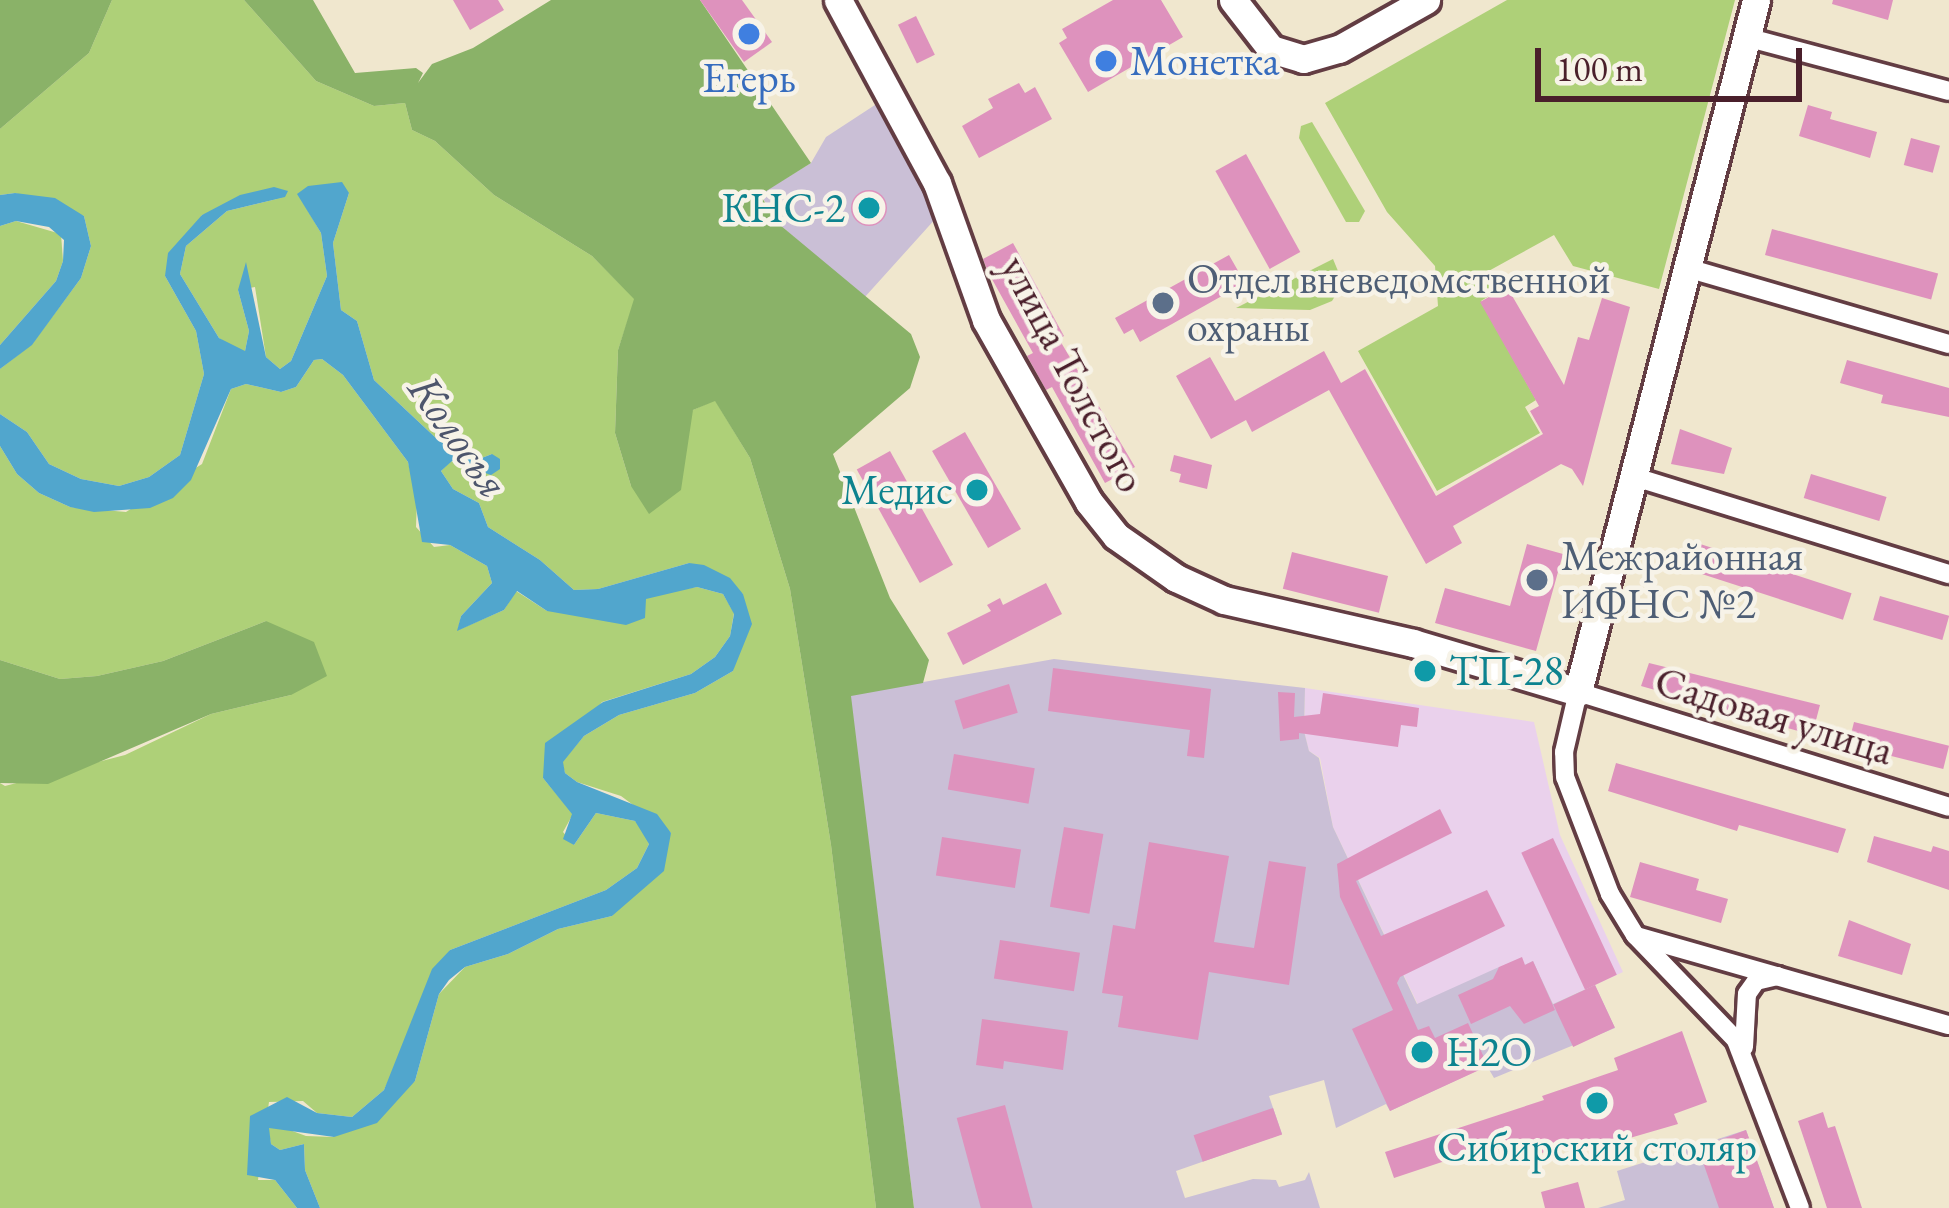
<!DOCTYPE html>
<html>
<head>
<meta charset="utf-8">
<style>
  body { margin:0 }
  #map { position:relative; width:1949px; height:1208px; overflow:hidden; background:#f0e7ce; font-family:"EB Garamond",serif }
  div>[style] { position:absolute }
  .built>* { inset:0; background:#ead1ec }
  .industrial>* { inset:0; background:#cabfd6 }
  .green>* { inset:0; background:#aed078 }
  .forest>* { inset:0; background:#8ab268 }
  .water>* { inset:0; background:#51a6cd }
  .building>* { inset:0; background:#de92bd; transform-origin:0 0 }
  .round { border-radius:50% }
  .roads { filter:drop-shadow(3px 0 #633d43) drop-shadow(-3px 0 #633d43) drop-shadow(0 3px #633d43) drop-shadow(0 -3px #633d43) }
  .street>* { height:18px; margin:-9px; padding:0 9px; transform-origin:9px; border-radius:9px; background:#fff }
  .secondary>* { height:27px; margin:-13.5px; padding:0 13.5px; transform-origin:13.5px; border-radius:13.5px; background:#fff }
  .dots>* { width:33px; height:33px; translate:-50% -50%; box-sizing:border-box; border:6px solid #f7f3e8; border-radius:50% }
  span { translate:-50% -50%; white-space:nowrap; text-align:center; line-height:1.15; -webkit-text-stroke:9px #f7f3e8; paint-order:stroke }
  .shop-label { font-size:42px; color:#366cbe }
  .left { translate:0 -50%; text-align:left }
  .culture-label { font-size:42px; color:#0d838f }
  .right { translate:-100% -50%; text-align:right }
  .service-label { font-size:42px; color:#4e5e75 }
  .street-label { font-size:42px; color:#4a1f2b }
  .water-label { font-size:45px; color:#4d556c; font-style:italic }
  .scale { position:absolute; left:1535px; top:48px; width:267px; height:54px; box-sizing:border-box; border:6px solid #4a1f2b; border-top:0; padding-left:15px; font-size:36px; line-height:42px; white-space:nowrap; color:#4a1f2b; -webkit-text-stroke:9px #f7f3e8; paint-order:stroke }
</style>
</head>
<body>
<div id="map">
  <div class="built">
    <div style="clip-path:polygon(1305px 688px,1534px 722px,1560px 835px,1623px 972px,1553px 1004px,1533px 962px,1502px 975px,1498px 968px,1418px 1005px,1333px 827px,1320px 758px,1309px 751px,1304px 731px)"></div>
  </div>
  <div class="industrial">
    <div style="clip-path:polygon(878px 103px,937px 217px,864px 298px,780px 225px,760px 194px,811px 163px,826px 137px)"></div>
    <div style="clip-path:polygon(1054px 659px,1305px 688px,1304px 731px,1309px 751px,1319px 758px,1333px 827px,1417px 1004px,1499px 967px,1503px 975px,1533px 961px,1553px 1004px,1595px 985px,1615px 1028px,1494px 1078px,1487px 1066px,1390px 1111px,1386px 1104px,1336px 1128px,1324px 1080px,1269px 1096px,1282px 1134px,1176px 1171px,1185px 1198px,1253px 1179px,1276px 1180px,1279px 1187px,1305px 1180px,1309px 1172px,1320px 1208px,914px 1208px,850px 695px)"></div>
    <div style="clip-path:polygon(1746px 1130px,1774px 1208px,1598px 1208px,1625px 1200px,1617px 1171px)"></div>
  </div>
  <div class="green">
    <div style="clip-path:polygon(112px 0,244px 0,316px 81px,374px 106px,405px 103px,412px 130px,435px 141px,494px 195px,592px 256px,635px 299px,618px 350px,615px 433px,631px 486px,693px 410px,715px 400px,750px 458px,790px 589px,831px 845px,876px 1208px,320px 1208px,305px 1170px,304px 1144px,280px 1150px,271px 1144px,268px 1128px,276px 1125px,306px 1136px,333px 1137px,415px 1081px,439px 994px,465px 967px,508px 954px,558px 929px,612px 916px,671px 833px,621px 796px,577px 782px,565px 773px,562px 762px,584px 736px,619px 715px,695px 693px,733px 671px,743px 594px,689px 563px,598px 589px,574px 590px,540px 560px,488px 527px,479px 503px,453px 489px,441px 471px,451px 461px,478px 473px,492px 454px,474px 461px,438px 440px,374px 380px,357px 321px,341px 310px,333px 243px,349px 193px,298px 194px,321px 233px,327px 276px,291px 361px,280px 369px,266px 357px,255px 287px,238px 290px,249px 331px,245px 351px,238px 351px,219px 338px,180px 274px,186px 246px,227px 211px,285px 197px,202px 215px,165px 276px,196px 331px,204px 374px,180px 455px,149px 477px,119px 486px,81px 479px,49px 464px,27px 432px,0 414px,0 369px,32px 344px,81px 278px,91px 246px,84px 216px,15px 193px,0 195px,0 129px,89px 53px)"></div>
    <div style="clip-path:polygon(1507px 0,1735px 0,1659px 289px,1573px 266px,1554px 235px,1485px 273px,1495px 292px,1481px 301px,1536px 400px,1525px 407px,1540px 433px,1437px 491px,1358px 351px,1438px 306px,1435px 266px,1387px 212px,1325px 103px)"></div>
    <div style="clip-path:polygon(1312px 122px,1365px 211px,1359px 222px,1346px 222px,1299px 138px,1301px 126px)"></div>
    <div style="clip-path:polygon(16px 221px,61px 234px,63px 261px,56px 281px,0 345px,0 226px)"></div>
    <div style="clip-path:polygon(1333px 259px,1343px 283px,1332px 301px,1310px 310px,1236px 308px)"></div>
    <div style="clip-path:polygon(322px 359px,343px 375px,408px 462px,417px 498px,416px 527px,434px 547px,450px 545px,487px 566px,492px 583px,461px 616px,458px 630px,504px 610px,516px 591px,547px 611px,697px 587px,723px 594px,734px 613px,730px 636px,715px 657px,691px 674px,602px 702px,543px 778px,573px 814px,563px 832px,574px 845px,596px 813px,635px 821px,645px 830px,649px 844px,637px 868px,606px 890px,450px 950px,384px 1090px,352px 1117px,317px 1113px,303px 1101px,269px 1102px,258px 1180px,275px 1180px,297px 1208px,0 1208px,0 783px,5px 786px,125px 755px,211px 714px,291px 695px,266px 621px,163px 661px,97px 676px,60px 679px,0 660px,0 446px,17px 474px,39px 493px,70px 507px,126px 512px,202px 464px,231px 389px,246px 384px,281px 392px,296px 387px,314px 360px)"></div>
  </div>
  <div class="forest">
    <div style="clip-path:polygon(0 0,112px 0,89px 53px,0 129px)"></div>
    <div style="clip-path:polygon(244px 0,313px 0,355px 73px,416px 68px,423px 73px,418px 83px,432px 64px,473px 48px,551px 0,700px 0,811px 163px,760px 195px,780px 225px,911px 334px,920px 357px,910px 388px,833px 454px,890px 598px,929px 660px,923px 683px,851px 696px,914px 1208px,876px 1208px,831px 845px,790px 589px,750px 458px,715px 401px,693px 410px,681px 490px,649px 514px,631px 486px,615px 433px,618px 350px,634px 299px,592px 256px,494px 195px,435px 141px,412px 130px,405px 103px,374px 106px,316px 81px)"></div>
    <div style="clip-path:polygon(266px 621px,314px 642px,327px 676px,291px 695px,211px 714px,48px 784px,0 783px,0 660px,60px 679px,97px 676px,163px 661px)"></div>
  </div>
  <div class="water">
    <div style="clip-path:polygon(342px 182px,349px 193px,333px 243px,341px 310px,357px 321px,374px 380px,438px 440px,474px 461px,492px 454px,500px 459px,500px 469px,491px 475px,452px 461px,441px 471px,453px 489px,479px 503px,488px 527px,540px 560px,574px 590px,598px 589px,689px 563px,704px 565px,730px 578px,743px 594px,752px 624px,733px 671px,695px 693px,619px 715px,584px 736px,563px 762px,565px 773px,577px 782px,657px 814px,671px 833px,664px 871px,612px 916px,558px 929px,508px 954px,465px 967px,449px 980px,439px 994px,415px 1081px,377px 1123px,334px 1137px,269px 1128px,271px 1144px,280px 1150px,304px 1144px,305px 1170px,320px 1208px,297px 1208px,275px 1180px,247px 1175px,250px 1116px,287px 1097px,317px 1113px,352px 1117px,384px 1090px,432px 969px,450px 950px,606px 890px,637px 868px,649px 844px,635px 821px,596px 813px,574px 845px,563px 839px,572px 814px,543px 778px,545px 743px,603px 702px,691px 674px,715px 657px,730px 636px,734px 614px,723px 594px,697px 587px,646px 599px,645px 618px,626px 625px,547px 611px,517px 591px,504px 610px,457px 631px,461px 616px,492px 583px,487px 566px,450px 545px,422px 542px,408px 462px,343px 375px,322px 359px,314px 360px,296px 387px,281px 392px,246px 384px,231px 389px,191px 480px,173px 498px,150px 508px,94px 512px,70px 507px,39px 493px,17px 474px,0 446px,0 414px,27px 432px,49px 464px,81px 479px,119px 486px,149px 477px,180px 455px,204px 374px,196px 331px,165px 276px,168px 253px,202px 215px,240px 195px,274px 187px,288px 191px,285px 197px,227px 211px,186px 246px,180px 274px,219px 338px,245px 351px,249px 331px,238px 290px,246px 262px,266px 357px,280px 369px,291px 361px,327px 276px,321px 233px,297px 194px,308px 186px)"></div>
    <div style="clip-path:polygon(15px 193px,55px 198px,84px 216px,91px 246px,81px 278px,32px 345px,0 369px,0 345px,56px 281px,63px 261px,64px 240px,49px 227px,16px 221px,0 226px,0 195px)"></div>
  </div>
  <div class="building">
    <div style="clip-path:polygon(453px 0,498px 0,504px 10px,470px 30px)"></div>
    <div style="clip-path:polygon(700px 0,742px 0,772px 42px,744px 62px)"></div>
    <div style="clip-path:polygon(1113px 0,1161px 0,1183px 37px,1088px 92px,1059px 43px,1067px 38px,1062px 29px)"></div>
    <div style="clip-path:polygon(1833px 0,1893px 0,1888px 20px,1832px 4px)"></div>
    <div style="left:916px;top:16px;width:43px;height:20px;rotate:64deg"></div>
    <div style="clip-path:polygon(1019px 83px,1025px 93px,1035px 87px,1052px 119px,979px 158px,962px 126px,993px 108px,988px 99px)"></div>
    <div style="clip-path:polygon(1808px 105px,1832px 112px,1830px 119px,1877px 132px,1870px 158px,1799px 136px)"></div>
    <div style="left:1911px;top:138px;width:30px;height:28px;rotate:15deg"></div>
    <div style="left:1246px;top:154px;width:112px;height:35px;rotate:61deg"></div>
    <div class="round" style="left:851px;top:190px;width:36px;height:36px"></div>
    <div style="left:1772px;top:229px;width:172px;height:27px;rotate:15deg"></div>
    <div style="clip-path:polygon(1013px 243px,1064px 336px,1059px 339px,1135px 467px,1105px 483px,1052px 387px,1046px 390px,1027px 356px,1033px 353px,988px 272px,983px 259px)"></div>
    <div style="clip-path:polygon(1229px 255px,1245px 283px,1140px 342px,1133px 329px,1124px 334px,1115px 318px)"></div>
    <div style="clip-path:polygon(1507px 287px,1564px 385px,1578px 337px,1589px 340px,1602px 298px,1630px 307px,1583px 486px,1572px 469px,1561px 464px,1453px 526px,1462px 543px,1426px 564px,1329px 390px,1252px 432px,1246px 420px,1211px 439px,1176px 376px,1210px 357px,1235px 401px,1324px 351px,1341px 383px,1365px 369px,1436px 496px,1543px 434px,1530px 411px,1539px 406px,1480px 302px)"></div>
    <div style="clip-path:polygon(1847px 360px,1949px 388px,1949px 417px,1881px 403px,1883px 395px,1840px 383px)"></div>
    <div style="clip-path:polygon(1680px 429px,1732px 448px,1724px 474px,1671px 464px)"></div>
    <div style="left:965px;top:432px;width:112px;height:38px;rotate:60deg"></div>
    <div style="left:890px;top:451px;width:130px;height:38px;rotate:61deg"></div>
    <div style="clip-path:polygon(1174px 455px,1212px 465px,1207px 489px,1179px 482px,1181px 474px,1170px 471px)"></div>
    <div style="left:1811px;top:474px;width:79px;height:25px;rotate:17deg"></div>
    <div style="left:1688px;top:540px;width:172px;height:28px;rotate:18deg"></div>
    <div style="clip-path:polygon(1527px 544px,1563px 554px,1536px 651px,1435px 623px,1445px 588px,1510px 606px)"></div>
    <div style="left:1292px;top:552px;width:99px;height:38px;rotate:14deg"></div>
    <div style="clip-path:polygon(1046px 583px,1062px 614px,963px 665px,947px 633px,991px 611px,987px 605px,1000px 598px,1003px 605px)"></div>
    <div style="left:1880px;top:596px;width:72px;height:25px;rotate:16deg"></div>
    <div style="clip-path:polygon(1649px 663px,1820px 705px,1812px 735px,1641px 686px)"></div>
    <div style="clip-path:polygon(1053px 668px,1211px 689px,1204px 758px,1187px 756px,1190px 730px,1048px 711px)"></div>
    <div style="left:1009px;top:684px;width:30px;height:57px;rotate:73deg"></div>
    <div style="clip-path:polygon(1278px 692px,1295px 693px,1294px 717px,1320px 714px,1323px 693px,1419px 708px,1417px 727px,1401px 725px,1398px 747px,1299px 733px,1299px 739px,1280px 741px)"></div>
    <div style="left:1854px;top:722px;width:98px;height:24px;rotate:14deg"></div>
    <div style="left:954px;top:754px;width:82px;height:36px;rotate:10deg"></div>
    <div style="clip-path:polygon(1616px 763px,1846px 829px,1838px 853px,1739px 825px,1737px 831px,1608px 791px)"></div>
    <div style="clip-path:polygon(1440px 809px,1452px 833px,1356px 881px,1381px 936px,1487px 890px,1505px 926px,1400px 977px,1397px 983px,1418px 1030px,1429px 1026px,1435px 1038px,1468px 1023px,1488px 1066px,1390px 1111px,1352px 1029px,1393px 1010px,1340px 897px,1337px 864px)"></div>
    <div style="left:1064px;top:827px;width:40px;height:81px;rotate:10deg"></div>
    <div style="clip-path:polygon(1874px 836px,1931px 852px,1933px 846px,1949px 851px,1949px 890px,1867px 862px)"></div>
    <div style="left:942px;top:837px;width:80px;height:39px;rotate:9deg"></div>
    <div style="left:1553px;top:838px;width:151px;height:35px;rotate:65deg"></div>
    <div style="clip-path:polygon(1149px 842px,1229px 856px,1214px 942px,1254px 948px,1269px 861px,1306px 867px,1289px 985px,1209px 972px,1198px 1040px,1118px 1027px,1123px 996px,1102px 993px,1113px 925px,1135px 929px)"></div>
    <div style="clip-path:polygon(1640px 862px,1699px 879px,1696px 890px,1728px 899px,1721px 923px,1630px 897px)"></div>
    <div style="clip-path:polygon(1849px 920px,1911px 944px,1902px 975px,1838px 956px)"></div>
    <div style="left:1000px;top:940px;width:81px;height:39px;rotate:9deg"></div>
    <div style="clip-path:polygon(1522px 957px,1525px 965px,1533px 961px,1555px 1010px,1524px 1024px,1510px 1006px,1471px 1024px,1458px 995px,1493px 979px,1499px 967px)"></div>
    <div style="left:1595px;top:985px;width:47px;height:46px;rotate:65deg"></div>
    <div style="clip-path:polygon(982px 1019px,1068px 1031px,1063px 1070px,1004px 1061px,1003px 1069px,976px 1065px)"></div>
    <div style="clip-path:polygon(1682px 1031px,1707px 1102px,1674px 1114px,1678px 1124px,1578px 1153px,1574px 1142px,1536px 1155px,1530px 1139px,1489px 1153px,1487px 1147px,1394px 1178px,1385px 1152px,1544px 1100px,1542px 1096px,1618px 1070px,1614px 1058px)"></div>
    <div style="left:1005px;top:1105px;width:107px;height:50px;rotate:75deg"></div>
    <div style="left:1273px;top:1108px;width:28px;height:84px;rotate:71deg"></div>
    <div style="clip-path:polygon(1823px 1112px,1828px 1128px,1835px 1126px,1862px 1208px,1827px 1208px,1798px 1121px)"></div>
    <div style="clip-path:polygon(1746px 1130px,1774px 1208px,1719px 1208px,1698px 1148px)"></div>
    <div style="clip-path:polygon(1578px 1182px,1585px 1208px,1545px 1208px,1541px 1192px)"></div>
  </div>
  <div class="roads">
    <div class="street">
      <div style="left:1746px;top:37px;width:210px;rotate:14.9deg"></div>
      <div style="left:1687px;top:268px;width:273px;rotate:16.2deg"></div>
      <div style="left:1635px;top:477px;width:329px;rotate:17.2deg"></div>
      <div style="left:1636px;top:936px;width:325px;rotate:15.9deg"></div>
      <div style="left:1744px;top:1047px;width:53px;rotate:-86.8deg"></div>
      <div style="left:1747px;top:994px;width:16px;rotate:-55deg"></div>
      <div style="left:1756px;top:981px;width:22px;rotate:-13deg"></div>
      <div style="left:1800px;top:1208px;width:180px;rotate:-110.9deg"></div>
      <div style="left:1736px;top:1040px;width:146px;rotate:-133.9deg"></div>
      <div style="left:1635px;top:935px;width:48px;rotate:-121.4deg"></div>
      <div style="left:1610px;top:894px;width:125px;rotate:-111deg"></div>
      <div style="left:1565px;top:777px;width:25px;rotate:-92deg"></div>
      <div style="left:1564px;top:752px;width:62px;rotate:-76.9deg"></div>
      <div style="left:1578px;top:692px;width:388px;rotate:17.2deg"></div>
    </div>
    <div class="secondary">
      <div style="left:838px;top:0;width:208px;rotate:61.6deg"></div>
      <div style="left:937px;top:183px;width:145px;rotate:70.3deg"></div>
      <div style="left:986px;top:320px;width:209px;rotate:60.5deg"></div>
      <div style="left:1089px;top:502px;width:43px;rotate:51.5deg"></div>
      <div style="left:1116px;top:536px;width:73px;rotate:35deg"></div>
      <div style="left:1176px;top:578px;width:53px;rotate:24.6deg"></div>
      <div style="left:1224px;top:600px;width:194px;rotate:12.8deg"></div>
      <div style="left:1413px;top:643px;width:172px;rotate:16.5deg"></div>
      <div style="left:1578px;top:692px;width:715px;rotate:-75.57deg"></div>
      <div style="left:1233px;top:0;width:62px;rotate:52.2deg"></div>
      <div style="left:1271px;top:49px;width:34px;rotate:17deg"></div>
      <div style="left:1303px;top:59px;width:37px;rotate:-16deg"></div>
      <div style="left:1339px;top:49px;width:100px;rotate:-29.4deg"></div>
    </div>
  </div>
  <div class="dots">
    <div style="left:749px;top:34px;background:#3f7fe0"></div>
    <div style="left:1106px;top:61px;background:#3f7fe0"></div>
    <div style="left:869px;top:208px;background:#0f9aa8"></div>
    <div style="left:1163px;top:303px;background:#5c6f8a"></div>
    <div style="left:977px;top:490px;background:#0f9aa8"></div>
    <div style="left:1537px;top:580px;background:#5c6f8a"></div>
    <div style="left:1425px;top:671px;background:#0f9aa8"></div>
    <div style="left:1422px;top:1052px;background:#0f9aa8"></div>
    <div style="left:1597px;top:1103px;background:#0f9aa8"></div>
  </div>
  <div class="shop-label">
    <span class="left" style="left:1130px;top:61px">Монетка</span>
    <span style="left:749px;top:78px">Егерь</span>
  </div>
  <div class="culture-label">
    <span class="right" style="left:845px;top:208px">КНС-2</span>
    <span class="right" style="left:953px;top:490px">Медис</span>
    <span class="left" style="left:1449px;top:671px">ТП-28</span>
    <span class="left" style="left:1446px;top:1052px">Н2О</span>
    <span style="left:1597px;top:1147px">Сибирский столяр</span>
  </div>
  <div class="service-label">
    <span class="left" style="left:1187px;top:303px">Отдел вневедомственной<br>охраны</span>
    <span class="left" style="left:1561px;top:580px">Межрайонная<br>ИФНС №2</span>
  </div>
  <div class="street-label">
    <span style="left:1073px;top:374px;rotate:62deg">улица Толстого</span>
    <span style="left:1774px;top:716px;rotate:17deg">Садовая улица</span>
  </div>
  <div class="water-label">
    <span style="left:459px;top:436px;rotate:55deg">Колосья</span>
  </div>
  <div class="scale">100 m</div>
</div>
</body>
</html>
